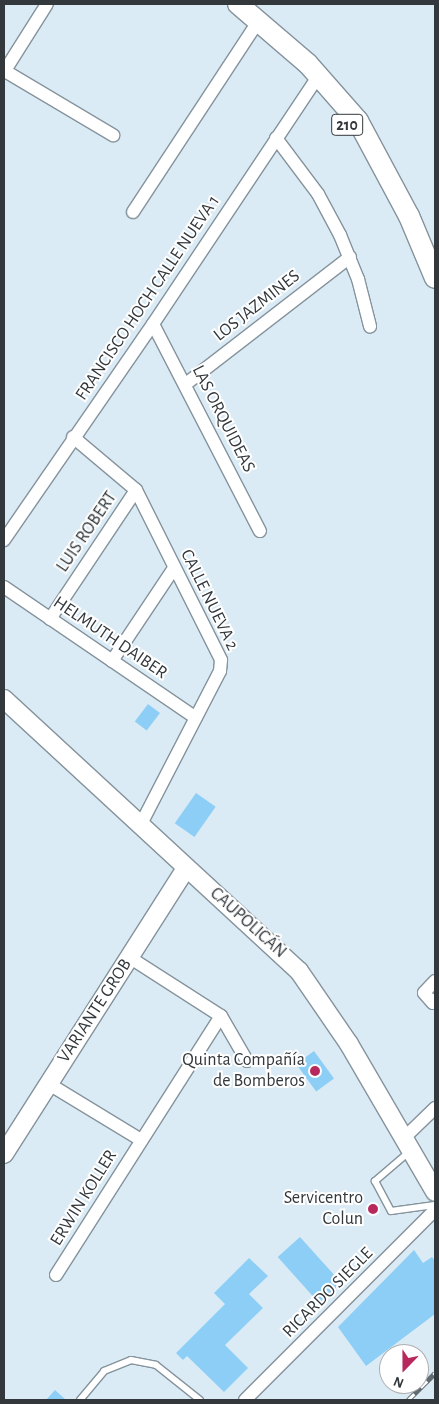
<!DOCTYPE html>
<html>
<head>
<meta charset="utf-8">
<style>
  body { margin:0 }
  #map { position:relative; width:439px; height:1404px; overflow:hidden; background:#dbebf5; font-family:"Alegreya Sans",sans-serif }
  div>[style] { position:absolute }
  .building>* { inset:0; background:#8ccef6; transform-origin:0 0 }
  .roads { filter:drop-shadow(1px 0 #85939c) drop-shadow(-1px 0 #85939c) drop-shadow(0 1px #85939c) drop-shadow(0 -1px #85939c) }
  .lane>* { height:6px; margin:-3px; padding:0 3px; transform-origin:3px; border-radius:3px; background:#fff }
  .street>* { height:12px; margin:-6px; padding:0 6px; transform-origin:6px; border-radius:6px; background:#fff }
  .secondary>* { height:18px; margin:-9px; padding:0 9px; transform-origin:9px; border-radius:9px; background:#fff }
  .primary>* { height:20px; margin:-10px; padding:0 10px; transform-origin:10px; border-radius:10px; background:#fff }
  .rail>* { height:5px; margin-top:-2.5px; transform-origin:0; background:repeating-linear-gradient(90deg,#fff 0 9px,#616a6f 0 18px); box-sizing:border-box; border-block:1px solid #616a6f }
  .dots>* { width:14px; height:14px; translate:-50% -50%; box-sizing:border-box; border:2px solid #fff; border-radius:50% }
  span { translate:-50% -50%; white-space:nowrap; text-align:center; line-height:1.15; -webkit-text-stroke:4px #fff; paint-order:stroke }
  .shield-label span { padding:1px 4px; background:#fff; border:1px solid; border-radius:4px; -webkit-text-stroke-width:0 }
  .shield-label { font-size:16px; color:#32383c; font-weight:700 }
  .street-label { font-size:18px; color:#32383c }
  .poi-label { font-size:18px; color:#32383c }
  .right { translate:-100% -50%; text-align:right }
  .frame { position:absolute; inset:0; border:5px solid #32383c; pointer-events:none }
  .north { position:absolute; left:379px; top:1344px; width:50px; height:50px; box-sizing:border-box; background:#fff; border:1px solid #adafb1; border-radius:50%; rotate:202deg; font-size:14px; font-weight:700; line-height:20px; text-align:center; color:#32383c }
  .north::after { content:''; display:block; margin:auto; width:18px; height:22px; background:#b7295d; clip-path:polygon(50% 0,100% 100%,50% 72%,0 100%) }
</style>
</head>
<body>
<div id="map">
  <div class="building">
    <div style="left:148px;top:704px;width:15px;height:22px;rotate:37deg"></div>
    <div style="left:196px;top:793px;width:24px;height:37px;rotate:35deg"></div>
    <div style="left:314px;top:1051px;width:34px;height:22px;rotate:54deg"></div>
    <div style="left:300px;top:1237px;width:62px;height:30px;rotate:48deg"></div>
    <div style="clip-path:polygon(414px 1250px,423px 1263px,432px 1257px,435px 1261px,435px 1314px,366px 1366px,338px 1327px)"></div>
    <div style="clip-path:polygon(249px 1258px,268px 1276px,249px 1294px,263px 1308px,225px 1345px,248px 1368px,224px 1392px,187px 1356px,183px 1360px,176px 1353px,225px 1304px,214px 1293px)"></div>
    <div style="clip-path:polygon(55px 1390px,66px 1400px,46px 1400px)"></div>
  </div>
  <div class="roads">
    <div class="lane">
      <div style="left:409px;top:1152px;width:45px;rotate:139.5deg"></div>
      <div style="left:375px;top:1181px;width:34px;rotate:62deg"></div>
      <div style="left:391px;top:1211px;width:44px;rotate:-7.8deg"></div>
      <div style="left:80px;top:1400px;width:38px;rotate:-50deg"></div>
      <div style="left:104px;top:1371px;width:29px;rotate:-22deg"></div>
      <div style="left:131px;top:1360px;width:25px;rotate:11deg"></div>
      <div style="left:156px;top:1365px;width:56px;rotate:38.5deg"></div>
    </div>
    <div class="street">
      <div style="left:5px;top:71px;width:126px;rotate:30.7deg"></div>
      <div style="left:4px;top:72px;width:80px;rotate:-57.7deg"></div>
      <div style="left:276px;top:138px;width:70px;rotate:53.1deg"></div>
      <div style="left:318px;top:194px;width:47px;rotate:61.8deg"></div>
      <div style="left:340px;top:235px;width:48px;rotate:67.8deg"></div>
      <div style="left:358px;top:279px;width:49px;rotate:75.7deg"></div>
      <div style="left:133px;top:212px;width:227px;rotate:-56.7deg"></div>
      <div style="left:153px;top:324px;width:233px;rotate:62.7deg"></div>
      <div style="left:187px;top:383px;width:206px;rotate:-37.7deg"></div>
      <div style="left:73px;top:437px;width:82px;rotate:40.1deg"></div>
      <div style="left:136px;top:490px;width:190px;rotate:63.4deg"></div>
      <div style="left:221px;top:660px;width:11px;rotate:95deg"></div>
      <div style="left:220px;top:671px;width:174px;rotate:117.3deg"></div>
      <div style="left:4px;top:540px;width:262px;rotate:-55.4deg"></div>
      <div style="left:153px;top:324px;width:299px;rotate:-56.3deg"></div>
      <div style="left:4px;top:587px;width:232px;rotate:34.3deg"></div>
      <div style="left:50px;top:619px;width:155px;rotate:-56.3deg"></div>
      <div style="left:112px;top:661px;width:112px;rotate:-56.3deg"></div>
      <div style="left:129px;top:957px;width:109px;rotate:32.7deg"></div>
      <div style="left:221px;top:1016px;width:52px;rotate:60deg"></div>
      <div style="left:435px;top:981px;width:16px;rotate:133deg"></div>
      <div style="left:424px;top:993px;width:13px;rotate:48deg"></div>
      <div style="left:433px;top:1003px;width:4px;rotate:-56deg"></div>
      <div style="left:49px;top:1084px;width:108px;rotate:31.3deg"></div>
      <div style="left:403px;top:1139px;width:45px;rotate:-44.1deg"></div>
      <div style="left:56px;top:1275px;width:307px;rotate:-57.5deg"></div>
      <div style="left:245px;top:1400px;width:269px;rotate:-45deg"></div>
    </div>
    <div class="secondary">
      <div style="left:4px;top:699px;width:401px;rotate:42.7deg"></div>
      <div style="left:299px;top:971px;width:88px;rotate:55.6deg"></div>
      <div style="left:349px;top:1044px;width:171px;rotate:59.8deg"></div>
      <div style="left:4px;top:1154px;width:339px;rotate:-57.5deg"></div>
    </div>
    <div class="primary">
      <div style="left:238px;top:4px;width:92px;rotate:40.6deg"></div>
      <div style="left:308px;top:64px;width:76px;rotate:48.7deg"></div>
      <div style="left:358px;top:121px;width:108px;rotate:61.8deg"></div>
      <div style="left:409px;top:216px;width:67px;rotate:67.2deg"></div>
    </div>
  </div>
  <div class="rail">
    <div style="left:408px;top:1400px;width:38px;rotate:-45deg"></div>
  </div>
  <div class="dots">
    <div style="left:315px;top:1071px;background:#b7295d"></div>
    <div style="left:373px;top:1209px;background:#b7295d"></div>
  </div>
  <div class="shield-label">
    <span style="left:347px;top:125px">210</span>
  </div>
  <div class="street-label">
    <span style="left:148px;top:298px;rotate:-56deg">FRANCISCO HOCH CALLE NUEVA 1</span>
    <span style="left:257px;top:306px;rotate:-38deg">LOS JAZMINES</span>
    <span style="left:223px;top:419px;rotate:63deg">LAS ORQUIDEAS</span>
    <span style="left:87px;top:532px;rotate:-56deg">LUIS ROBERT</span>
    <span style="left:209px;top:600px;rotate:64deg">CALLE NUEVA 2</span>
    <span style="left:110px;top:638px;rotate:34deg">HELMUTH DAIBER</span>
    <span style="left:248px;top:923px;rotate:42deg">CAUPOLICÁN</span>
    <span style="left:95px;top:1011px;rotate:-57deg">VARIANTE GROB</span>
    <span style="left:84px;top:1198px;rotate:-58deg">ERWIN KOLLER</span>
    <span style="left:328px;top:1293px;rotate:-45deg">RICARDO SIEGLE</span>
  </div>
  <div class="poi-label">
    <span class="right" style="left:305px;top:1071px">Quinta Compañía<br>de Bomberos</span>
    <span class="right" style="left:363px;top:1209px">Servicentro<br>Colun</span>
  </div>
  <div class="frame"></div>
  <div class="north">N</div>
</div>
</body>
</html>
